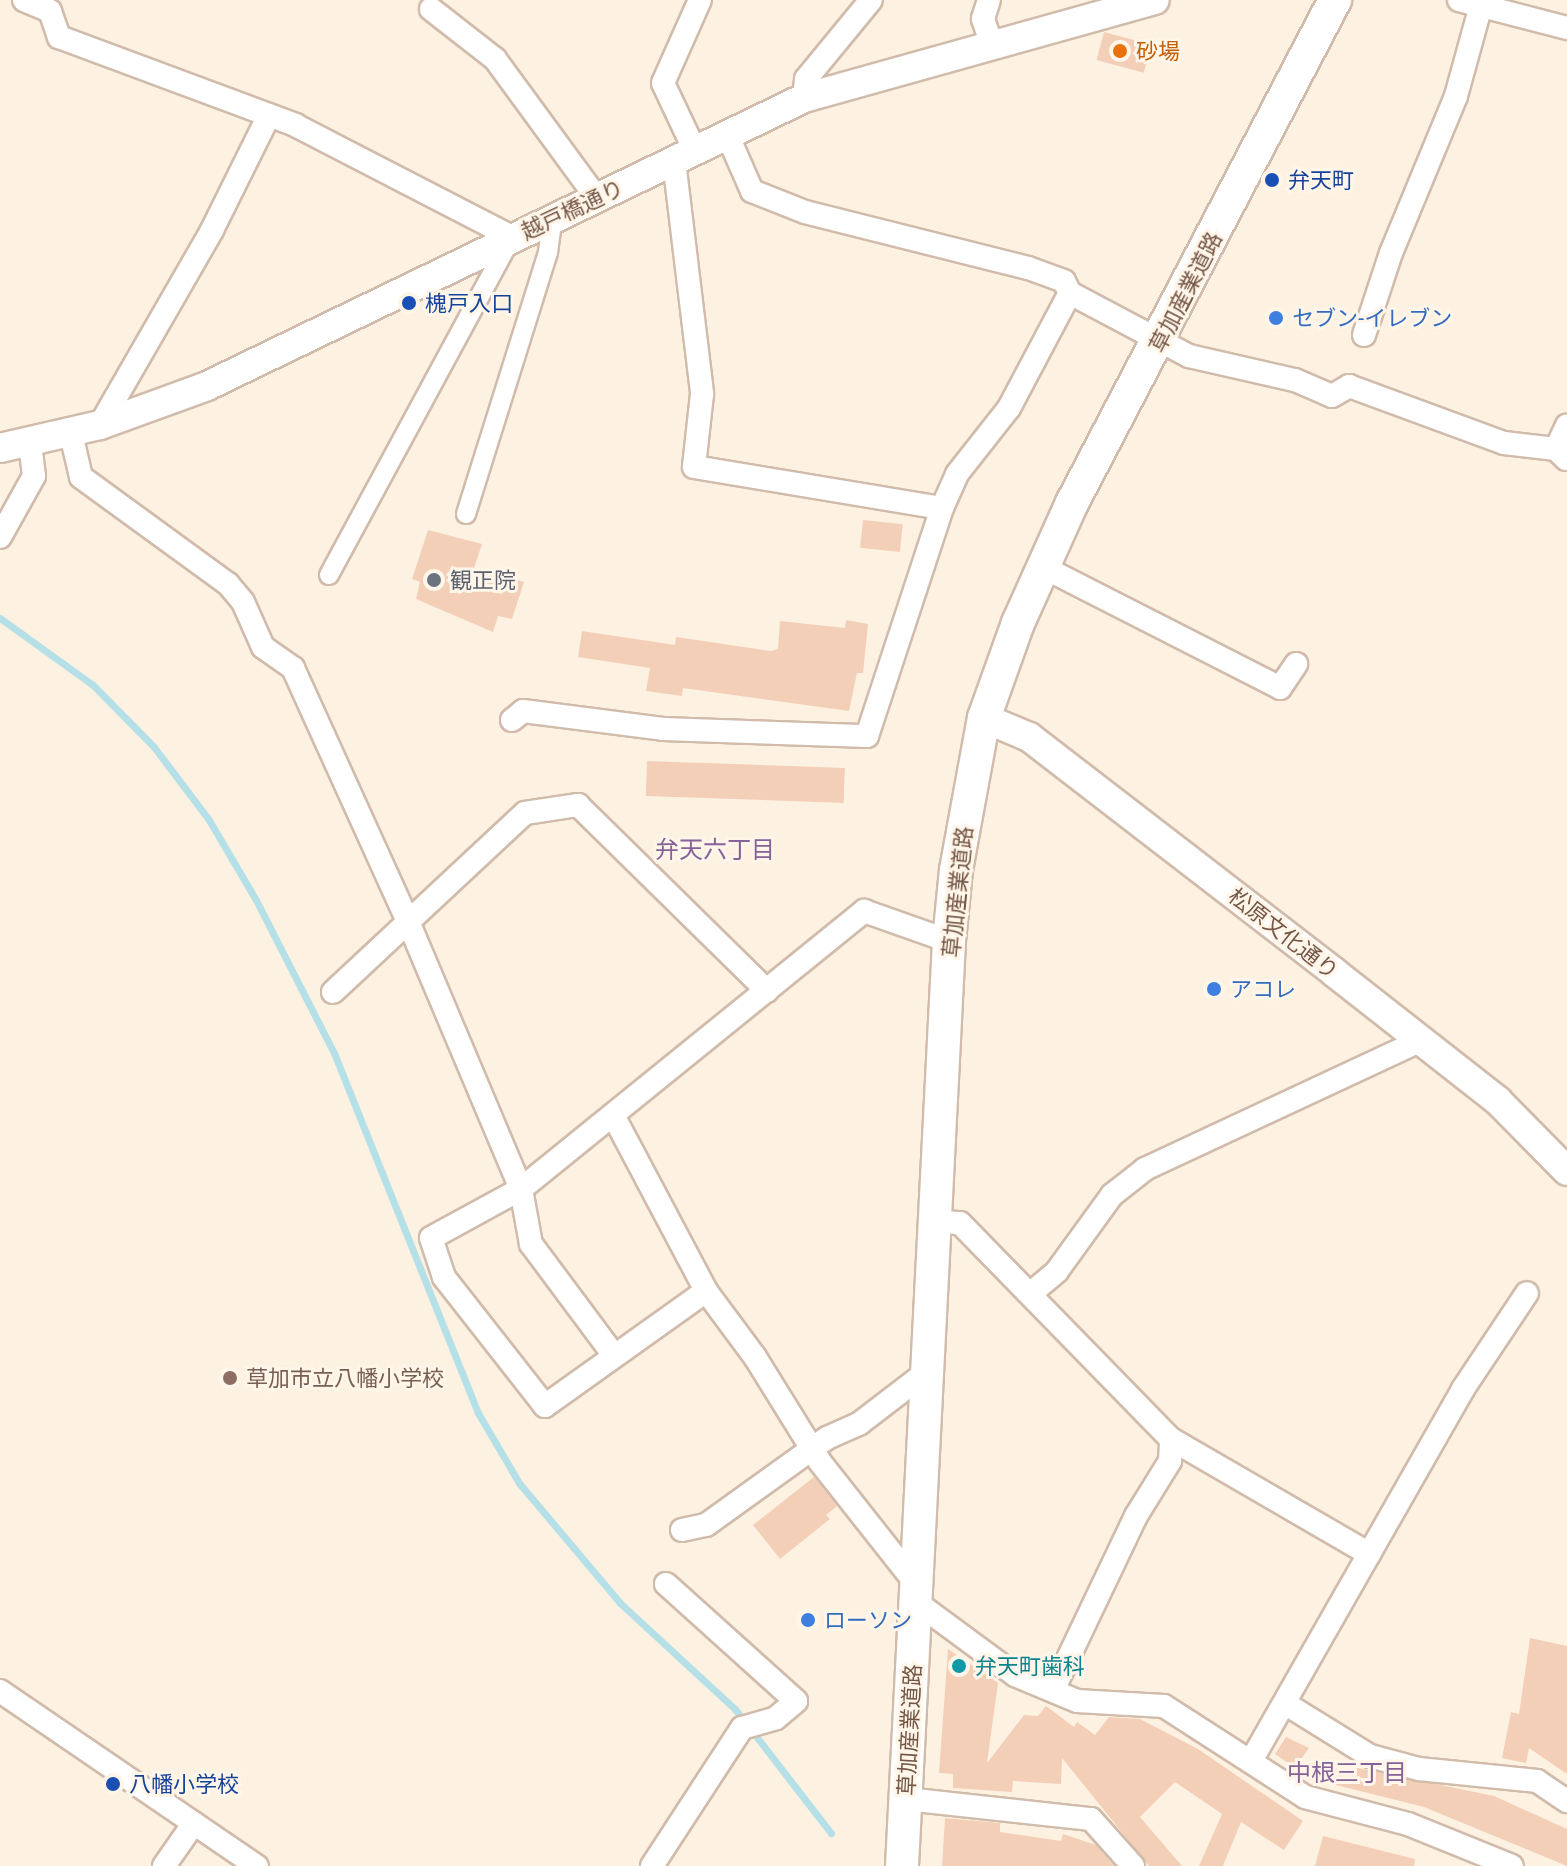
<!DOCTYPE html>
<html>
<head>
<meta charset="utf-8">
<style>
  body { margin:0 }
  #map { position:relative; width:1567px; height:1866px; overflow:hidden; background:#fdf2e2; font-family:Ubuntu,"Noto Sans JP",sans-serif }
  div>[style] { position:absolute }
  .stream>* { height:7px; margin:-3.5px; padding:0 3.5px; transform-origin:3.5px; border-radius:3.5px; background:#b5e0e7 }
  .building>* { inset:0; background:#f4cfb8; transform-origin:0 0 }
  .roads { filter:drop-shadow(2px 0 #d1bbab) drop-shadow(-2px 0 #d1bbab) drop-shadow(0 2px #d1bbab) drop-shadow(0 -2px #d1bbab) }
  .pedestrian>* { height:18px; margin:-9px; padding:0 9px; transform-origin:9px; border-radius:9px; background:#fff }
  .minor>* { height:22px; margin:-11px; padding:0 11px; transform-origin:11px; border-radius:11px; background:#fff }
  .tertiary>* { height:28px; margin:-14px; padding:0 14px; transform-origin:14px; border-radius:14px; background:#fff }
  .secondary>* { height:32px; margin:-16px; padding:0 16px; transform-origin:16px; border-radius:16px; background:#fff }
  .dots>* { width:22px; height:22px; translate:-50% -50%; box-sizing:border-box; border:4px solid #fff6e9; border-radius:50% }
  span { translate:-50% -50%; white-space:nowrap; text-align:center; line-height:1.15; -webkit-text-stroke:6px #fff6e9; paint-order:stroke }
  .food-label { font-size:22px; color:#c56008 }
  .left { translate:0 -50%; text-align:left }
  .transit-label { font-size:22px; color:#164399 }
  .street-label { font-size:22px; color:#755747 }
  .shop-label { font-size:22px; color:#366cbe }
  .worship-label { font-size:22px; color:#5b616d }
  .education-label { font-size:22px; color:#785e54 }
  .culture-label { font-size:22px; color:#0d838f }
  .neighbourhood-label { font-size:24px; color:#866299 }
</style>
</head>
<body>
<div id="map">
  <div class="stream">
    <div style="left:0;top:618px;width:115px;rotate:35.8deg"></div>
    <div style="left:93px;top:685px;width:87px;rotate:45.5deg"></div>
    <div style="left:154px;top:747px;width:91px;rotate:53deg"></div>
    <div style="left:209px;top:820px;width:93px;rotate:59.6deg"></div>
    <div style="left:256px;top:900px;width:172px;rotate:63deg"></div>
    <div style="left:334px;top:1053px;width:388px;rotate:68.2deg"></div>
    <div style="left:478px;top:1413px;width:81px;rotate:59.6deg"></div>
    <div style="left:519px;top:1483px;width:157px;rotate:49.9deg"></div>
    <div style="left:620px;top:1603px;width:156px;rotate:42.7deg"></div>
    <div style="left:735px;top:1709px;width:157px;rotate:52.3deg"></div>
  </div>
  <div class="building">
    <div style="left:1104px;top:32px;width:49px;height:29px;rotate:15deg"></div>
    <div style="left:863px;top:520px;width:40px;height:28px;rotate:6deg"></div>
    <div style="clip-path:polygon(428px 530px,482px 544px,474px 568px,524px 582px,512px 619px,498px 616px,493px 632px,416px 599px,420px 582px,412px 579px)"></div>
    <div style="clip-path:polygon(846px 620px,868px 624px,863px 673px,857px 673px,849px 711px,683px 688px,682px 696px,646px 691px,650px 668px,578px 657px,582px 631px,675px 645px,676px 637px,771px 651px,778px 649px,780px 621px,845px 628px)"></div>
    <div style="left:647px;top:761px;width:198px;height:35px;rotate:2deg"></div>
    <div style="clip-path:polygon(814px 1477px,837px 1506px,826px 1515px,830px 1519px,780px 1559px,753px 1525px)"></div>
    <div style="clip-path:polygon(1530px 1638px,1567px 1646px,1567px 1774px,1529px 1748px,1526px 1763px,1502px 1758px,1511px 1712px,1519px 1714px)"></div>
    <div style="clip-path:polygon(948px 1649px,998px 1683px,987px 1763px,1024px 1715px,1038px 1716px,1046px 1706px,1074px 1727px,1077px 1722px,1095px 1735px,1109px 1717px,1140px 1719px,1198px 1749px,1303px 1821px,1284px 1850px,1241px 1822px,1223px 1866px,1199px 1866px,1222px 1814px,1175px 1782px,1140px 1817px,1182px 1866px,1149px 1866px,1062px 1758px,1061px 1784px,1013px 1781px,1012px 1792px,953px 1788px,953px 1774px,939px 1773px)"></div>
    <div style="clip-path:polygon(1286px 1737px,1309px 1748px,1295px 1768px,1275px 1754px)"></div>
    <div style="clip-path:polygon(1334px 1763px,1494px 1796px,1567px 1829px,1567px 1866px,1424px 1807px,1336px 1785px,1338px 1779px,1330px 1776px)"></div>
    <div style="clip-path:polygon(945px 1818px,1000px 1823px,1000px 1832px,1061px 1841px,1063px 1834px,1096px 1845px,1114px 1866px,942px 1866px)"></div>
    <div style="clip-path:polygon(1323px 1836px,1415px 1859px,1414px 1866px,1315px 1866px)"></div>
  </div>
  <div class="roads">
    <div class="pedestrian">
      <div style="left:466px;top:514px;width:275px;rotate:-72.6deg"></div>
      <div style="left:548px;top:252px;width:34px;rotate:-82deg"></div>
      <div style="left:329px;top:575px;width:381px;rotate:-61.6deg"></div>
    </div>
    <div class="minor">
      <div style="left:24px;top:0;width:28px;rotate:23deg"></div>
      <div style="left:50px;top:11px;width:28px;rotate:71deg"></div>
      <div style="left:59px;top:37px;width:252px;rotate:20.4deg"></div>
      <div style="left:295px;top:125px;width:244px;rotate:27.3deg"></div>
      <div style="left:989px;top:0;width:20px;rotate:108deg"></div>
      <div style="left:983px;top:19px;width:28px;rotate:71deg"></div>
      <div style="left:1459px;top:0;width:112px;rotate:14.5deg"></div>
      <div style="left:431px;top:9px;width:81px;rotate:38deg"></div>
      <div style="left:495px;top:59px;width:171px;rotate:53.8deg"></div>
      <div style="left:804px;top:98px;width:19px;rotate:-84deg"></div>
      <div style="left:806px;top:79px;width:102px;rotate:-50.6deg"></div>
      <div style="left:695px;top:151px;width:75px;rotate:-115.2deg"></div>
      <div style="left:663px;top:83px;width:91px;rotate:-66deg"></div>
      <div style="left:674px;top:161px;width:235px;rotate:83.1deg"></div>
      <div style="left:702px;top:394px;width:73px;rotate:96.3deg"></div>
      <div style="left:694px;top:467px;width:251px;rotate:9.4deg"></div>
      <div style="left:1070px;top:293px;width:135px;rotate:27.9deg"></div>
      <div style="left:1189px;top:356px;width:109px;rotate:12.8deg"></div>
      <div style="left:1295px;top:380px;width:40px;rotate:23.4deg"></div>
      <div style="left:1332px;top:396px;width:20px;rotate:-30deg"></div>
      <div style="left:1349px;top:386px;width:165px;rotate:20.2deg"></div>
      <div style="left:1504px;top:443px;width:52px;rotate:6.6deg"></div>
      <div style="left:1364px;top:335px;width:86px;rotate:-71.8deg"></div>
      <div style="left:1391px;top:253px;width:170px;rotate:-67.5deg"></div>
      <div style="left:1456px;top:96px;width:94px;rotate:-74.6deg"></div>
      <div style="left:100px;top:425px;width:225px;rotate:-60.1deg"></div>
      <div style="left:212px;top:230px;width:128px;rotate:-63.6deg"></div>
      <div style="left:71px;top:434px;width:44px;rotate:76.9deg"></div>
      <div style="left:81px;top:477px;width:182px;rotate:36.1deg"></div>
      <div style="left:228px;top:584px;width:23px;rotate:50deg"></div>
      <div style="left:243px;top:602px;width:49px;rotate:66deg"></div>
      <div style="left:263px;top:647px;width:37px;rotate:35deg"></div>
      <div style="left:293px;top:668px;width:276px;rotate:65.6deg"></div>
      <div style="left:407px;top:919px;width:293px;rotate:67.1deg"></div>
      <div style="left:521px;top:1189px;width:56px;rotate:79.7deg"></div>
      <div style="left:531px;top:1244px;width:137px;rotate:53.3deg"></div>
      <div style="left:1566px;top:459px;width:14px;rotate:-135deg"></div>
      <div style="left:1556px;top:449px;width:26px;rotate:-65deg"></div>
      <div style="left:0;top:537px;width:70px;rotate:-60.9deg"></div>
      <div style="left:34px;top:476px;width:31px;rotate:-97deg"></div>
      <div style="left:1043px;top:567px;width:266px;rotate:27deg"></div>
      <div style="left:1280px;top:688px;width:29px;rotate:-56deg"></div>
      <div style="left:512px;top:720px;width:14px;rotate:-39deg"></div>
      <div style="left:523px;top:711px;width:141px;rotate:7.3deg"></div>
      <div style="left:663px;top:729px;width:204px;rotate:2deg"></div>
      <div style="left:867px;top:736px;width:240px;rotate:-71.8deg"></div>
      <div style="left:942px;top:508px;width:37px;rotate:-66deg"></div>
      <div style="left:957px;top:474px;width:84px;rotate:-51.8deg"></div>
      <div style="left:1009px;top:408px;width:130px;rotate:-62.1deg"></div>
      <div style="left:1070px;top:293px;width:13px;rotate:-117deg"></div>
      <div style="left:1064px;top:281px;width:38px;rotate:-160deg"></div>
      <div style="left:1028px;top:268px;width:230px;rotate:-165.9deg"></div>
      <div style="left:805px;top:212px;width:57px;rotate:-158.4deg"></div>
      <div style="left:752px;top:191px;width:62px;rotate:-113.7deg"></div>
      <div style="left:333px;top:992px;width:262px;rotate:-43deg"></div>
      <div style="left:525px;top:813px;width:54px;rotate:-8.6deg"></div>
      <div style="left:578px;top:805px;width:265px;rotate:44.5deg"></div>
      <div style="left:613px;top:1115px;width:199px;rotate:62.1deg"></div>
      <div style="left:706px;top:1291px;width:82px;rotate:53.4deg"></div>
      <div style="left:755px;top:1357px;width:123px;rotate:58.2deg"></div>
      <div style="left:820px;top:1462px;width:157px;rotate:51.7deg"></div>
      <div style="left:935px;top:1221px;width:25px;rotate:5deg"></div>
      <div style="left:960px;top:1223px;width:302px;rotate:45.7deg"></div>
      <div style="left:1171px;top:1439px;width:229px;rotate:30.1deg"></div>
      <div style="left:706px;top:1291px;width:198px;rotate:144.5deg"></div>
      <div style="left:545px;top:1406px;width:164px;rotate:-128.1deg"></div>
      <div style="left:444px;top:1277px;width:41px;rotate:-108.4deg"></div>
      <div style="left:431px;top:1238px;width:102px;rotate:-28.6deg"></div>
      <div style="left:521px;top:1189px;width:442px;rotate:-39deg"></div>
      <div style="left:864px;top:911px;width:90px;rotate:19.4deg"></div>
      <div style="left:1030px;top:1294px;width:35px;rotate:-40deg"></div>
      <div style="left:1057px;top:1271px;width:94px;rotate:-54.1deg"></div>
      <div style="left:1112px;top:1195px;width:42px;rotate:-38.2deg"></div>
      <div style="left:1145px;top:1169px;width:306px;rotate:-25deg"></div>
      <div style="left:682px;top:1530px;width:25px;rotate:-12deg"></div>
      <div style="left:706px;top:1525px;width:149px;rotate:-35.7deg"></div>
      <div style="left:827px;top:1438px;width:36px;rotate:-24deg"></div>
      <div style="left:860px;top:1423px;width:86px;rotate:-37.4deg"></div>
      <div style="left:916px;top:1602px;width:123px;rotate:36.4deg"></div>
      <div style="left:1015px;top:1675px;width:67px;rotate:22.8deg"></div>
      <div style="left:1077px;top:1701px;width:87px;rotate:3.3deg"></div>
      <div style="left:1164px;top:1706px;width:168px;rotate:32.8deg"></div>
      <div style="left:1305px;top:1797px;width:106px;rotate:14.7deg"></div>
      <div style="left:1408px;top:1824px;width:112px;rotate:22deg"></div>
      <div style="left:1054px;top:1688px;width:191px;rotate:-64.5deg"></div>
      <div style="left:1136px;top:1516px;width:65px;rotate:-58.3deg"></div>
      <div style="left:1170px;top:1461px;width:22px;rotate:-87deg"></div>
      <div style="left:0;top:1691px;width:311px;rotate:34.3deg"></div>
      <div style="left:1286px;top:1704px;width:99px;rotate:31.8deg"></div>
      <div style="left:1370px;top:1756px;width:51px;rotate:14.9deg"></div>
      <div style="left:1419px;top:1769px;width:119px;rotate:5.8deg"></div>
      <div style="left:1537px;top:1781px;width:36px;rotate:34deg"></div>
      <div style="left:1251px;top:1761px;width:428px;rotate:-60.3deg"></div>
      <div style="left:1463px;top:1389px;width:115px;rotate:-56.3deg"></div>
      <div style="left:906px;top:1799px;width:186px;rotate:6.2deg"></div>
      <div style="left:1091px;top:1819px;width:63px;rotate:48.2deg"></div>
      <div style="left:164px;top:1866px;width:52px;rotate:-55.1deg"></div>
      <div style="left:652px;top:1866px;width:165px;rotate:-56.9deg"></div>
      <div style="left:742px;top:1728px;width:35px;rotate:-16deg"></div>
      <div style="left:776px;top:1718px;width:26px;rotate:-40deg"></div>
      <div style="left:796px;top:1701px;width:175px;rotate:-138deg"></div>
    </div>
    <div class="tertiary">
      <div style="left:0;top:448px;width:103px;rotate:-13deg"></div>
      <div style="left:100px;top:425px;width:114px;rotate:-20deg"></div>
      <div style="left:207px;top:386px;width:663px;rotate:-25.75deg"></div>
      <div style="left:804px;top:98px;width:364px;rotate:-15.6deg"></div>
      <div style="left:984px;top:718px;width:49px;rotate:22.9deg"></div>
      <div style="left:1029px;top:737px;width:386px;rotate:37.6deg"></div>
      <div style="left:1335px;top:973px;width:207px;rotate:38.1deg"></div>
      <div style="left:1498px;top:1101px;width:98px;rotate:45.4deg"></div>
    </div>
    <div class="secondary">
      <div style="left:902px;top:1866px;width:926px;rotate:-87.09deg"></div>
      <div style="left:949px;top:941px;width:71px;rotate:-84.4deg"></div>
      <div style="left:956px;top:870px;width:155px;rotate:-79.6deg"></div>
      <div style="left:984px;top:718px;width:101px;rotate:-70.3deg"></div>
      <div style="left:1018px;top:623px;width:132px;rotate:-65.8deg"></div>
      <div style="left:1072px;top:503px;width:568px;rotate:-62.4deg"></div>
    </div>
  </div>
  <div class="dots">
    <div style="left:1120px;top:51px;background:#e8710a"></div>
    <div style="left:1272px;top:180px;background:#1a4fb4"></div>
    <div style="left:409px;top:303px;background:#1a4fb4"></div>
    <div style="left:1276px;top:318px;background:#3f7fe0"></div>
    <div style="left:434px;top:580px;background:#6b7280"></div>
    <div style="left:1214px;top:989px;background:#3f7fe0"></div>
    <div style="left:230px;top:1378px;background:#8d6e63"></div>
    <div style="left:808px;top:1620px;background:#3f7fe0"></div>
    <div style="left:959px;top:1666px;background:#0f9aa8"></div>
    <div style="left:113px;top:1784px;background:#1a4fb4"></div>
  </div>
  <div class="food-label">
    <span class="left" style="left:1136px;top:51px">砂場</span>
  </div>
  <div class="transit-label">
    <span class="left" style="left:1288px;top:180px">弁天町</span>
    <span class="left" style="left:425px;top:303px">槐戸入口</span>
    <span class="left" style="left:129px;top:1784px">八幡小学校</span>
  </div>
  <div class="street-label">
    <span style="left:572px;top:209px;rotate:-25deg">越戸橋通り</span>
    <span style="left:1185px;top:292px;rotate:-63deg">草加産業道路</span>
    <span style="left:957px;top:892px;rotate:-84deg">草加産業道路</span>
    <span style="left:1284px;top:933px;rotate:38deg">松原文化通り</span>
    <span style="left:909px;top:1730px;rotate:-87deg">草加産業道路</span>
  </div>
  <div class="shop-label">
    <span class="left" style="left:1292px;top:318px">セブン-イレブン</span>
    <span class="left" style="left:1230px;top:989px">アコレ</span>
    <span class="left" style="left:824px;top:1620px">ローソン</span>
  </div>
  <div class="worship-label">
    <span class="left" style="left:450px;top:580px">観正院</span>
  </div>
  <div class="education-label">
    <span class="left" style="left:246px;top:1378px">草加市立八幡小学校</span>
  </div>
  <div class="culture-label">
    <span class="left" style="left:975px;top:1666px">弁天町歯科</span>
  </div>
  <div class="neighbourhood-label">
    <span style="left:715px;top:850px">弁天六丁目</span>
    <span style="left:1347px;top:1773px">中根三丁目</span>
  </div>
</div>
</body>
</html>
